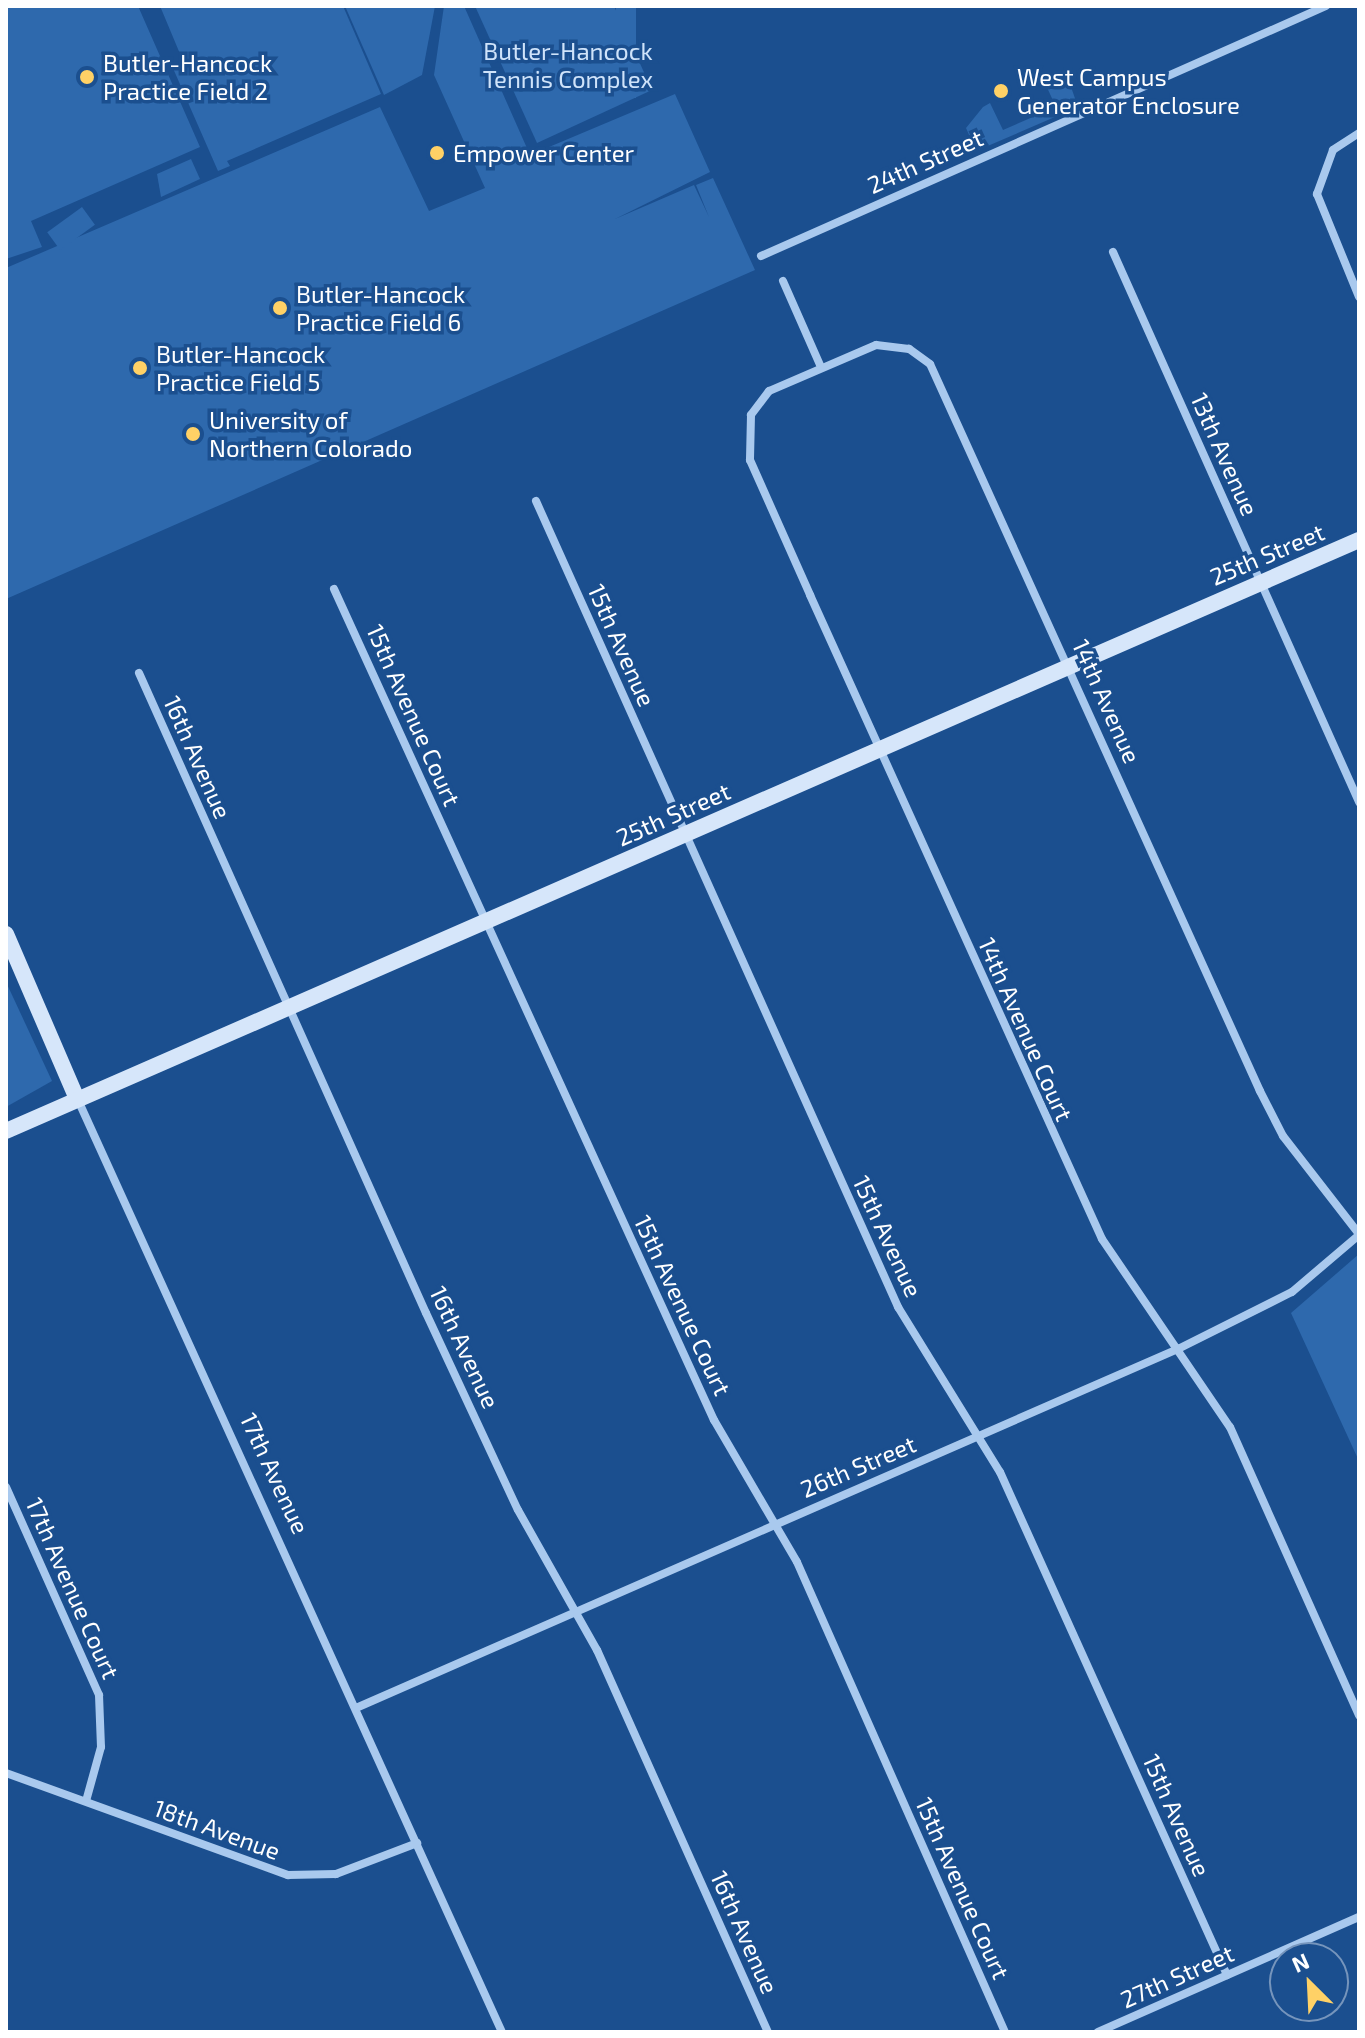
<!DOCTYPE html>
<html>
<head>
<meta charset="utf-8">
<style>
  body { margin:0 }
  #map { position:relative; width:1365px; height:2038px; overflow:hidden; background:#1b4f8f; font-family:"Exo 2",sans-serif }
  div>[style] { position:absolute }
  .green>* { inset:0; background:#2e69ad; transform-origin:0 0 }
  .street>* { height:8px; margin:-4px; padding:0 4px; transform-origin:4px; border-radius:4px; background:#a9c9ee }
  .secondary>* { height:16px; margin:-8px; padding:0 8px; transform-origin:8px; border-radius:8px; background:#d6e6fa }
  .dots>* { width:22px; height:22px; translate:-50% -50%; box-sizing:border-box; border:4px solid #1b4f8f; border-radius:50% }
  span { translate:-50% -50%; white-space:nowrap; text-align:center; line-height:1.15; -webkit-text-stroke:7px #1b4f8f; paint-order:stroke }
  .park-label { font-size:24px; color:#cfe3fa }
  .poi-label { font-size:24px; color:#fff }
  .left { translate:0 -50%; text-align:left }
  .street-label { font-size:24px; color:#fff }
  .frame { position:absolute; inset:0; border:8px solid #fff; pointer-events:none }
  .north { position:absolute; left:1269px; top:1942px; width:80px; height:80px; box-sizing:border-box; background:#1b4f8f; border:2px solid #7695bc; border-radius:50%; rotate:336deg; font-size:22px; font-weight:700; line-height:32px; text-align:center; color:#fff }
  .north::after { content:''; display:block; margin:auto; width:28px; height:36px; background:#ffd166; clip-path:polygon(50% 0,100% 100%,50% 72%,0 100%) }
</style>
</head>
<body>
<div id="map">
  <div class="green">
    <div style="clip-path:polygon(6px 6px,138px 6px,200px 147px,31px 221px,42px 247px,6px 259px)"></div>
    <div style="clip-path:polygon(160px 6px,343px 6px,381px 94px,227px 161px,230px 166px,218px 171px,172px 66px,183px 61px)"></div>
    <div style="clip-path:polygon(345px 6px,435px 6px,422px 75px,384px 95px)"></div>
    <div style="clip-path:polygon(444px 6px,464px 6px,530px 155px,675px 94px,710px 172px,615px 219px,694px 185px,709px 217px,696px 185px,713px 178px,755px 270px,6px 599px,6px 268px,380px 107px,429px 211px,485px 188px,434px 75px)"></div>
    <div style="clip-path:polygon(475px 6px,614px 6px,652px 90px,537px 143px)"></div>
    <div style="left:616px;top:6px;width:20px;height:92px"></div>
    <div style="clip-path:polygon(1044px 81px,1070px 84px,1078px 107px,976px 151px,966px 128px,983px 107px,990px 103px,1003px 130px,1056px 107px)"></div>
    <div style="clip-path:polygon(191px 159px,200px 179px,161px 197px,157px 174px)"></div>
    <div style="left:82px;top:207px;width:22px;height:43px;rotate:54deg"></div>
    <div style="clip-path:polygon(6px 982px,52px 1081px,6px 1107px)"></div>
    <div style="clip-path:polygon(1359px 1254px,1359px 1461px,1291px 1313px)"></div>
  </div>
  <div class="street">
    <div style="left:1359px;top:133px;width:31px;rotate:147deg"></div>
    <div style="left:1333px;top:150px;width:47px;rotate:110deg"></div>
    <div style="left:1317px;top:194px;width:111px;rotate:67.8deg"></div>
    <div style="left:1113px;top:252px;width:603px;rotate:65.9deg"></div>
    <div style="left:761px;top:256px;width:618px;rotate:-23.87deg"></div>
    <div style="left:783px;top:281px;width:94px;rotate:66.2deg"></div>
    <div style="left:536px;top:501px;width:884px;rotate:65.81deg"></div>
    <div style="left:898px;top:1307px;width:194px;rotate:58.3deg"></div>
    <div style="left:1000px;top:1472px;width:552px;rotate:65.71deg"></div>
    <div style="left:334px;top:589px;width:914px;rotate:65.43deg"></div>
    <div style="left:714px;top:1420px;width:164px;rotate:59.7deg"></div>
    <div style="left:797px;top:1562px;width:514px;rotate:66.13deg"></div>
    <div style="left:139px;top:673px;width:701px;rotate:65.85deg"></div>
    <div style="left:426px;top:1313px;width:217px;rotate:65deg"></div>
    <div style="left:518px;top:1510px;width:161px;rotate:60.6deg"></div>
    <div style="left:597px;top:1650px;width:419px;rotate:65.9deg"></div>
    <div style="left:78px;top:1100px;width:1024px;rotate:65.54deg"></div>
    <div style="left:1359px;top:1234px;width:124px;rotate:-127.8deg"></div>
    <div style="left:1283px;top:1136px;width:51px;rotate:-117.1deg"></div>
    <div style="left:1260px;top:1091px;width:798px;rotate:-114.41deg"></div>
    <div style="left:930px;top:364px;width:26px;rotate:-144deg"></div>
    <div style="left:909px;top:349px;width:33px;rotate:-173deg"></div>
    <div style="left:876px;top:345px;width:116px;rotate:156.7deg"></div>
    <div style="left:769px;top:391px;width:30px;rotate:127deg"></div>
    <div style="left:751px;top:415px;width:45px;rotate:91.3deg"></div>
    <div style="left:750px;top:460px;width:148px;rotate:66deg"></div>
    <div style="left:810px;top:595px;width:707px;rotate:65.61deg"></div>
    <div style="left:1102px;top:1239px;width:227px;rotate:55.8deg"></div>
    <div style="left:1230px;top:1427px;width:316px;rotate:65.9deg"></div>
    <div style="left:6px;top:1487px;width:228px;rotate:65.9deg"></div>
    <div style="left:99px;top:1695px;width:52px;rotate:87.8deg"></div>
    <div style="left:101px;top:1747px;width:56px;rotate:105.5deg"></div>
    <div style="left:356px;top:1708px;width:899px;rotate:-23.6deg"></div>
    <div style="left:1180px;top:1348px;width:125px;rotate:-26.6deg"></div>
    <div style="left:1292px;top:1292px;width:88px;rotate:-40.4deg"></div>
    <div style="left:6px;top:1773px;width:300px;rotate:19.9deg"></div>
    <div style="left:288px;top:1875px;width:48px;rotate:-1.2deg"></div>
    <div style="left:336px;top:1874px;width:87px;rotate:-20.9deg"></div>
    <div style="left:1098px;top:2032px;width:285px;rotate:-23.8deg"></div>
  </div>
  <div class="secondary">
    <div style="left:6px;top:934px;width:180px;rotate:66.7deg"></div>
    <div style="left:6px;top:1131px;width:1476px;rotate:-23.6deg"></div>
  </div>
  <div class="dots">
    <div style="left:87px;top:77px;background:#ffd166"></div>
    <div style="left:1001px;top:91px;background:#ffd166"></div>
    <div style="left:437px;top:153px;background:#ffd166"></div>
    <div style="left:280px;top:308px;background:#ffd166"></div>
    <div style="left:140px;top:368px;background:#ffd166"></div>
    <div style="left:193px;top:434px;background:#ffd166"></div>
  </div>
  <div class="park-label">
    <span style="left:568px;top:65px">Butler-Hancock<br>Tennis Complex</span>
  </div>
  <div class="poi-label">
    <span class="left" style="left:103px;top:77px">Butler-Hancock<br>Practice Field 2</span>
    <span class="left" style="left:1017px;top:91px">West Campus<br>Generator Enclosure</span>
    <span class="left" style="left:453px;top:153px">Empower Center</span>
    <span class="left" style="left:296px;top:308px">Butler-Hancock<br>Practice Field 6</span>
    <span class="left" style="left:156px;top:368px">Butler-Hancock<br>Practice Field 5</span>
    <span class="left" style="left:209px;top:434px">University of<br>Northern Colorado</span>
  </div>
  <div class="street-label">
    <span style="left:925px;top:161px;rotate:-24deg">24th Street</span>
    <span style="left:1225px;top:454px;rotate:66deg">13th Avenue</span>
    <span style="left:1267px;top:554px;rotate:-23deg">25th Street</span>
    <span style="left:622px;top:645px;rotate:66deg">15th Avenue</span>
    <span style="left:1107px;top:701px;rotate:66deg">14th Avenue</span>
    <span style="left:414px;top:715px;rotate:66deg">15th Avenue Court</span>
    <span style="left:198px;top:757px;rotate:66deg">16th Avenue</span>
    <span style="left:673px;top:814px;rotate:-24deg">25th Street</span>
    <span style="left:1026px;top:1029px;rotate:66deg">14th Avenue Court</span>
    <span style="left:888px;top:1236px;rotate:65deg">15th Avenue</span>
    <span style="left:683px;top:1305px;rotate:65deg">15th Avenue Court</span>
    <span style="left:465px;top:1347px;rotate:65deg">16th Avenue</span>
    <span style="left:858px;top:1466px;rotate:-23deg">26th Street</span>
    <span style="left:275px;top:1473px;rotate:65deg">17th Avenue</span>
    <span style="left:73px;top:1588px;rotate:66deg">17th Avenue Court</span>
    <span style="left:1177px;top:1815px;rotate:66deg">15th Avenue</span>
    <span style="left:217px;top:1829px;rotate:20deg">18th Avenue</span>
    <span style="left:963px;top:1888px;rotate:66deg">15th Avenue Court</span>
    <span style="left:745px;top:1932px;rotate:66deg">16th Avenue</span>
    <span style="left:1177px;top:1976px;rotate:-24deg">27th Street</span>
  </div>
  <div class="frame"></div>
  <div class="north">N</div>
</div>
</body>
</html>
